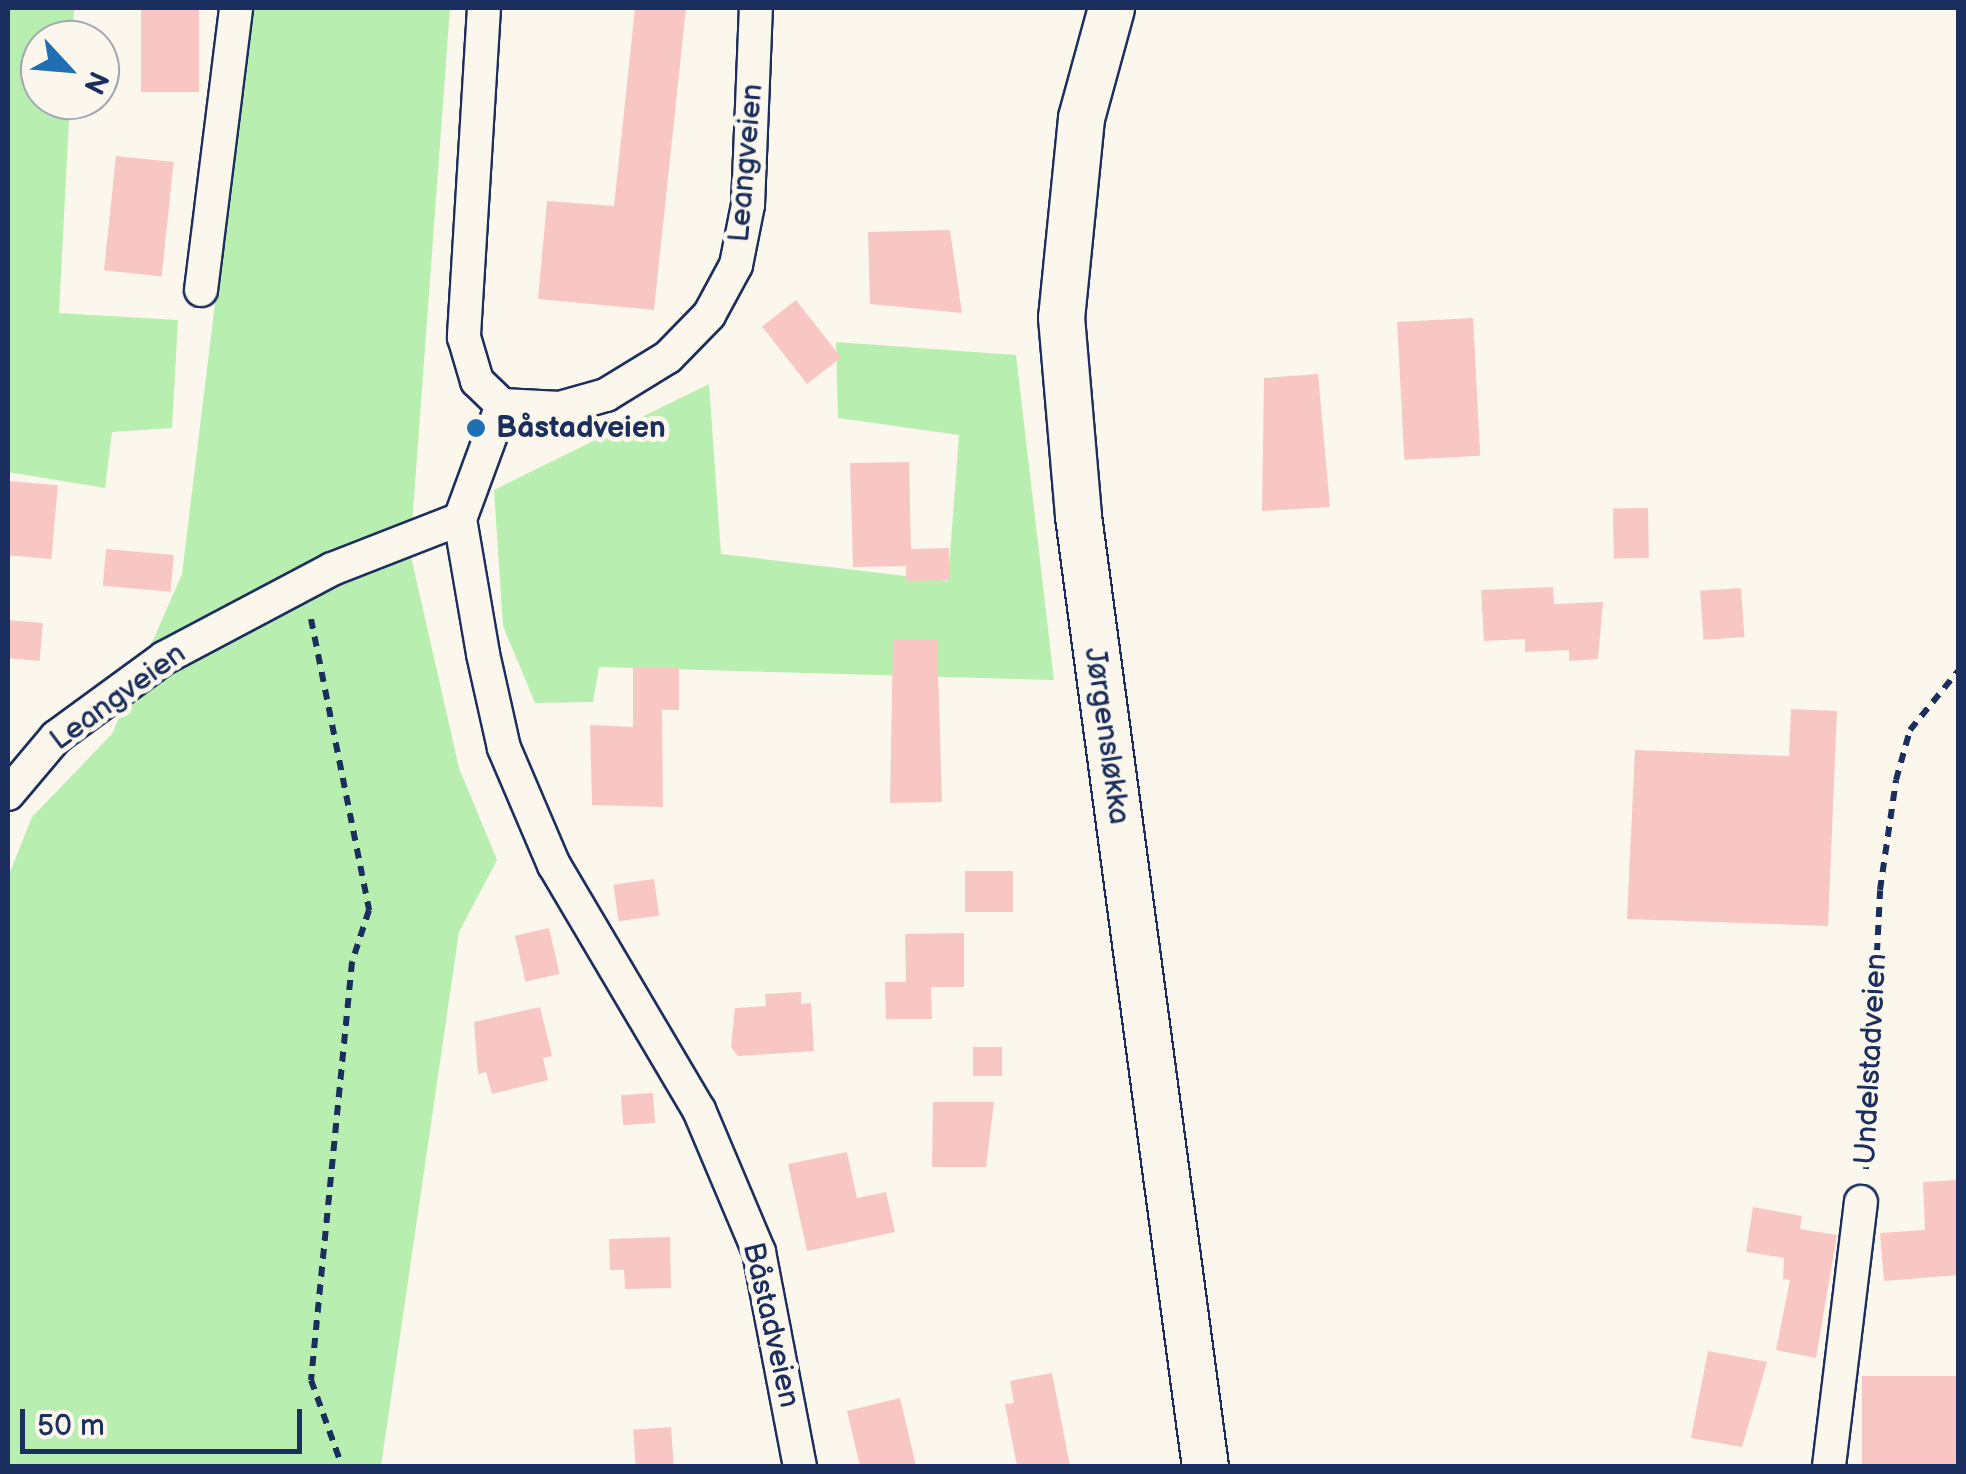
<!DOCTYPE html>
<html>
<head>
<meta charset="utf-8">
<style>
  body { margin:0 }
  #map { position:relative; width:1966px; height:1474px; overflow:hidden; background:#fbf7ec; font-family:"Balsamiq Sans",sans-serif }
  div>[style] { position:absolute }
  .green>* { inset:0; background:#b8eeb0 }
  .building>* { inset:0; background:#f8c7c3; transform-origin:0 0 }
  .path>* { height:6px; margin-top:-3px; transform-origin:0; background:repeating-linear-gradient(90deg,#1b2f5e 0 10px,transparent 0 18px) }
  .roads { filter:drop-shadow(2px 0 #1b2f5e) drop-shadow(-2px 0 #1b2f5e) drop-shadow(0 2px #1b2f5e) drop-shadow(0 -2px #1b2f5e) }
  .street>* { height:32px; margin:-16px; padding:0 16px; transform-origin:16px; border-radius:16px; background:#fbf7ec }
  .secondary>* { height:45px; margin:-22.5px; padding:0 22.5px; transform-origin:22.5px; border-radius:22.5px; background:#fbf7ec }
  .dots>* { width:28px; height:28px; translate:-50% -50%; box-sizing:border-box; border:5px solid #fbf7ec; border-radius:50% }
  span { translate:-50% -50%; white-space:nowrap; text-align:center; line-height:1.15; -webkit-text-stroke:10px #fbf7ec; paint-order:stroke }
  .street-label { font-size:30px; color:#1b2f5e }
  .poi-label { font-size:30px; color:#1b2f5e; font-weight:700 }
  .left { translate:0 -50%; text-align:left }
  .frame { position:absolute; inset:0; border:10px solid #1b2f5e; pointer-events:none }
  .north { position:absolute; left:20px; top:20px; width:100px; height:100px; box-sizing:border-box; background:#fbf7ec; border:2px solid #a1a7b3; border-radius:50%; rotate:116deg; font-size:28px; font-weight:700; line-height:40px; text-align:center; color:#1b2f5e }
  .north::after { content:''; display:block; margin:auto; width:35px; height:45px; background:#1f6fb2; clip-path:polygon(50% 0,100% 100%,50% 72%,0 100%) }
  .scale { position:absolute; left:20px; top:1409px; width:282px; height:45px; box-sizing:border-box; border:5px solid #1b2f5e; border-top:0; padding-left:12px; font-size:30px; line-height:35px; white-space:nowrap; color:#1b2f5e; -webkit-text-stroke:8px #fbf7ec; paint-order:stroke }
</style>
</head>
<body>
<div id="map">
  <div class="green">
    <div style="clip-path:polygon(8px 8px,74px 8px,73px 40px,40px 40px,40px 100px,70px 100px,59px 313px,178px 320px,172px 428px,112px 432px,105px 488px,8px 472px)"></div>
    <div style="clip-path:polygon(251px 8px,450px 8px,410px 552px,459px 768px,497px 860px,459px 932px,381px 1466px,8px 1466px,8px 877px,32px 817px,112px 734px,182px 574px)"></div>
    <div style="clip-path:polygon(836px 342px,1016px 355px,1054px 680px,599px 667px,593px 702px,535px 703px,503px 626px,494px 490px,709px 384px,721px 554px,948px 581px,959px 435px,838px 418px)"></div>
  </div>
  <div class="building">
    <div style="left:141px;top:8px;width:58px;height:84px"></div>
    <div style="clip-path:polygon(635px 8px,686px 8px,654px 310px,538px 299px,547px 201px,614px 206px)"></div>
    <div style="left:116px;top:156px;width:58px;height:115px;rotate:6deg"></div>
    <div style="clip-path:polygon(950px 230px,962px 313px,870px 304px,868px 232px)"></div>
    <div style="left:796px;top:300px;width:73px;height:43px;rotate:52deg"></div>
    <div style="left:1473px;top:318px;width:138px;height:76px;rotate:87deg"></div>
    <div style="clip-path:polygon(1318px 374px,1330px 507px,1262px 511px,1264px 378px)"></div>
    <div style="clip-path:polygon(909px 462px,911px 549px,949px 548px,950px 580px,906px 581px,906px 566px,853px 567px,850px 463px)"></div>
    <div style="left:8px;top:481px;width:50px;height:74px;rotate:5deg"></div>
    <div style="left:1648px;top:508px;width:50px;height:35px;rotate:89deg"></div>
    <div style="left:106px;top:549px;width:68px;height:37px;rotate:5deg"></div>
    <div style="clip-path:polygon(1553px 587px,1554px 604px,1603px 602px,1598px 659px,1569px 661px,1569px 650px,1525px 652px,1525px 639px,1484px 641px,1481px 590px)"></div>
    <div style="left:1741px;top:588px;width:49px;height:41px;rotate:86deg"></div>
    <div style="left:8px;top:620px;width:35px;height:38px;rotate:5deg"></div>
    <div style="clip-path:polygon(937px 639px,942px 802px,890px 803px,893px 640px)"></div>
    <div style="clip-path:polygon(633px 668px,679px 668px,679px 710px,662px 710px,663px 807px,592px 805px,590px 725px,633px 727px)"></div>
    <div style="clip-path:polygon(1791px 709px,1837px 711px,1828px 926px,1627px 919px,1635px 750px,1789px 756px)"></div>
    <div style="left:965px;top:871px;width:48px;height:41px"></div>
    <div style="left:654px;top:879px;width:37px;height:41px;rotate:82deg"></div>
    <div style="left:549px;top:928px;width:47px;height:35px;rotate:77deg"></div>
    <div style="clip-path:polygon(964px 933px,964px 987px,931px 987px,932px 1019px,886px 1019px,885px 982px,906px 982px,905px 934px)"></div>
    <div style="clip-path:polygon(801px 992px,801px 1004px,811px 1003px,814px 1051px,738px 1056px,731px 1047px,735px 1008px,766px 1006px,765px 994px)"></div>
    <div style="clip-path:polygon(540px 1007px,552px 1056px,543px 1058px,548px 1080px,492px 1094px,486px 1072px,478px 1074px,474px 1022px)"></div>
    <div style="left:973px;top:1047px;width:29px;height:29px"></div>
    <div style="left:653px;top:1093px;width:30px;height:32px;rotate:86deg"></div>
    <div style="clip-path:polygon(933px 1102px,994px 1102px,986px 1167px,932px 1167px)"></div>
    <div style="clip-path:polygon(847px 1152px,857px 1198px,886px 1192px,895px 1232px,807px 1251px,788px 1164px)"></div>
    <div style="clip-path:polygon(1958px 1180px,1958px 1275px,1884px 1281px,1880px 1233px,1925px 1230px,1923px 1182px)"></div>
    <div style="clip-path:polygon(1753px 1207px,1802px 1216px,1800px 1229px,1837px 1235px,1816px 1358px,1776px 1350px,1790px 1280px,1783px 1279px,1784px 1258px,1746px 1252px)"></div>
    <div style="clip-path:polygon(670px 1237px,671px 1288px,625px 1289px,624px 1270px,610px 1270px,609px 1239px)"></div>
    <div style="clip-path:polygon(1708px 1351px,1767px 1362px,1742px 1447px,1691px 1438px)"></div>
    <div style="clip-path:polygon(1052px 1373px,1070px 1466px,1017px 1466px,1005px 1404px,1014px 1403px,1010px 1381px)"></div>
    <div style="left:1958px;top:1376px;width:90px;height:96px;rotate:90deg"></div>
    <div style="clip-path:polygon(900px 1398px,916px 1466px,860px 1466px,847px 1411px)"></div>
    <div style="left:671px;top:1427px;width:39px;height:38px;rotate:86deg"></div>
  </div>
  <div class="path">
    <div style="left:311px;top:619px;width:297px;rotate:78.7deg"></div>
    <div style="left:369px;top:910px;width:55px;rotate:108.1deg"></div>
    <div style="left:352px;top:962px;width:420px;rotate:95.6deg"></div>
    <div style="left:311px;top:1380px;width:91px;rotate:70.2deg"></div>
    <div style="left:1866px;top:1169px;width:279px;rotate:-87.1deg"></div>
    <div style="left:1880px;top:890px;width:111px;rotate:-81.7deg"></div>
    <div style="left:1896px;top:780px;width:52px;rotate:-74.4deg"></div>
    <div style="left:1910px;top:730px;width:76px;rotate:-50.9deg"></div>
  </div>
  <div class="roads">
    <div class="street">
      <div style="left:484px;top:8px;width:330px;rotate:93.5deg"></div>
      <div style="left:464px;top:337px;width:46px;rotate:73.5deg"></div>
      <div style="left:477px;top:381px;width:35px;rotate:44deg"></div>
      <div style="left:502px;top:405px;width:121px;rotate:110.2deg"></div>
      <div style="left:460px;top:519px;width:137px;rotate:80.3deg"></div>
      <div style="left:483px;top:654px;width:96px;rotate:77.4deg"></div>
      <div style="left:504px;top:748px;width:127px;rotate:66.9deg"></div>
      <div style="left:554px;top:865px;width:285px;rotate:59.4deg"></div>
      <div style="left:699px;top:1110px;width:154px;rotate:67.1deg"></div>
      <div style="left:759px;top:1252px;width:218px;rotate:79.2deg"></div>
      <div style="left:201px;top:290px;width:284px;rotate:-82.9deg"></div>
      <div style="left:502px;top:405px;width:58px;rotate:3deg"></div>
      <div style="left:560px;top:408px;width:48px;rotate:-15.8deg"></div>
      <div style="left:606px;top:395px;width:73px;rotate:-31.5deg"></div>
      <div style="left:668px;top:357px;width:59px;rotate:-45.7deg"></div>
      <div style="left:709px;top:315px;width:57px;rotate:-61.6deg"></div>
      <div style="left:736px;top:265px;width:61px;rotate:-78.7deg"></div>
      <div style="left:748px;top:205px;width:197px;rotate:-87.7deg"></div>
      <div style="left:8px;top:794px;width:75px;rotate:-49.9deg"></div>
      <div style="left:56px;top:737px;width:134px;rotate:-36.2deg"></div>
      <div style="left:164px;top:658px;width:190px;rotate:-27.9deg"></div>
      <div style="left:332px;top:569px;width:137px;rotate:-21.3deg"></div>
      <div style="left:1829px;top:1466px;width:266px;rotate:-83.1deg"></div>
    </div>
    <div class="secondary">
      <div style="left:1111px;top:8px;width:114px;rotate:105.3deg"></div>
      <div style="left:1081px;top:118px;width:200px;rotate:95.7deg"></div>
      <div style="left:1061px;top:317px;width:200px;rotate:85.1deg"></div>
      <div style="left:1078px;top:516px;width:958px;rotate:82.39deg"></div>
    </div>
  </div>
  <div class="dots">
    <div style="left:476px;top:428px;background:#1f6fb2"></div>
  </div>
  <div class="street-label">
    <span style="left:746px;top:163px;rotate:-85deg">Leangveien</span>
    <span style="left:118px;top:697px;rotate:-36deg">Leangveien</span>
    <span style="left:1107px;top:736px;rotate:82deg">Jørgensløkka</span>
    <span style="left:1871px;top:1059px;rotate:-87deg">Undelstadveien</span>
    <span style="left:771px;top:1325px;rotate:77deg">Båstadveien</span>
  </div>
  <div class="poi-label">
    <span class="left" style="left:496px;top:428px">Båstadveien</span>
  </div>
  <div class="frame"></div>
  <div class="north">N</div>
  <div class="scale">50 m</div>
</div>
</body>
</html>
